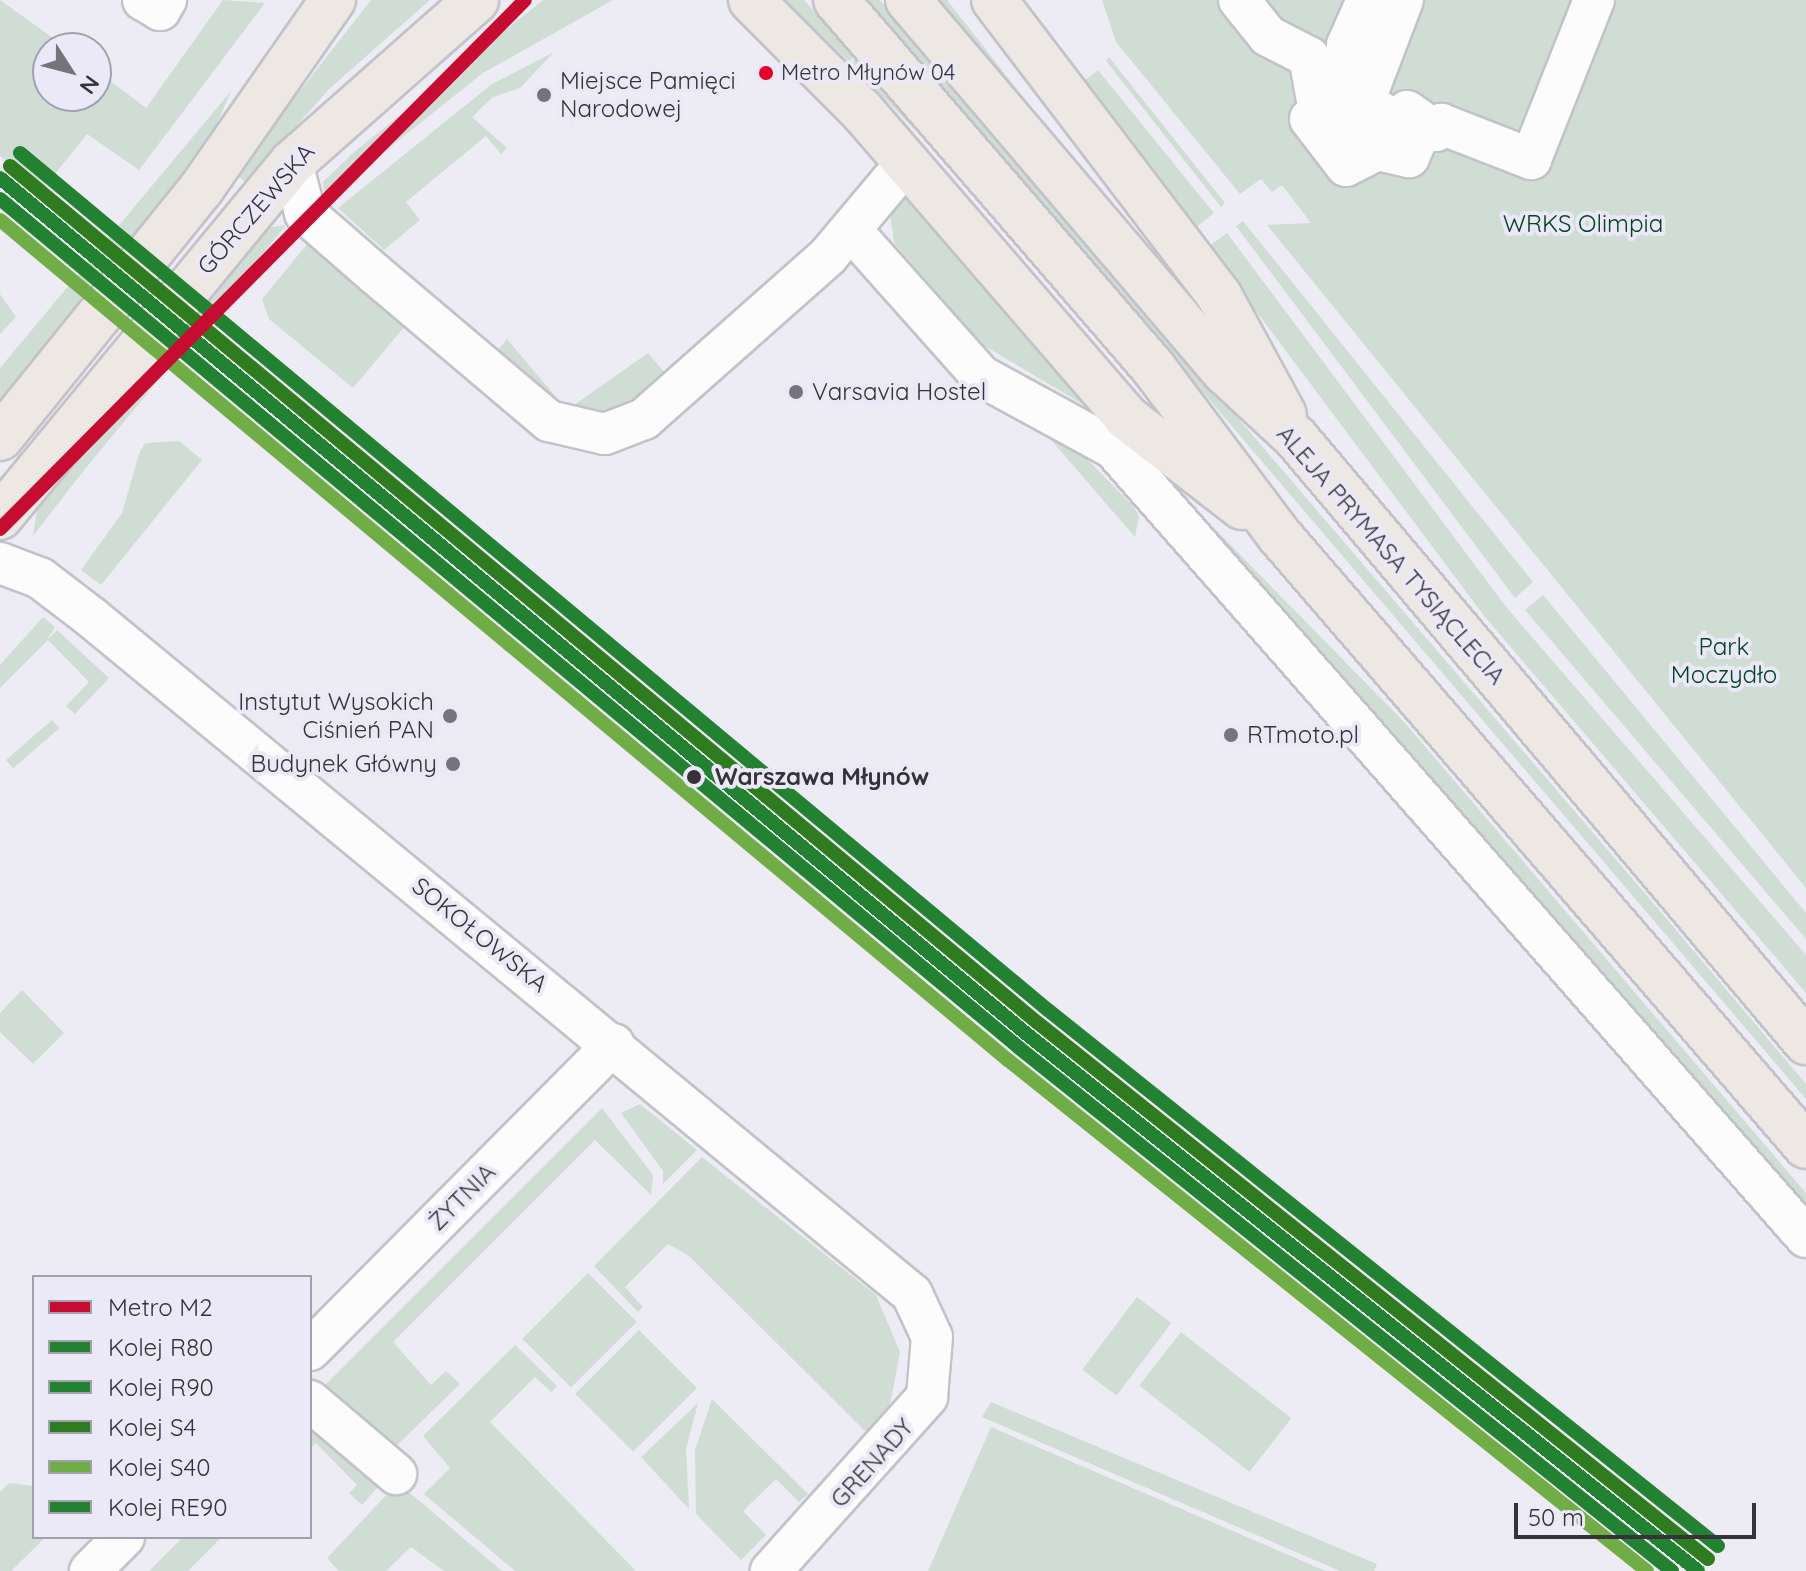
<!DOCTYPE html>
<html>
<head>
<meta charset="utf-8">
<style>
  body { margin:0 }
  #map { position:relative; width:1806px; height:1571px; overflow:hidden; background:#edecf4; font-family:Quicksand,sans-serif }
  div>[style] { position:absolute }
  .green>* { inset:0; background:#d0ddd5; transform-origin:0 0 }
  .roads { filter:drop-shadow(2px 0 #c3c2c8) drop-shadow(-2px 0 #c3c2c8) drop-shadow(0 2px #c3c2c8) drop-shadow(0 -2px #c3c2c8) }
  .minor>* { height:40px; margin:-20px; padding:0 20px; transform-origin:20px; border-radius:20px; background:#fcfcfd }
  .major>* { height:44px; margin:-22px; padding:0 22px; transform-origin:22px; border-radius:22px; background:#ede8e3 }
  .rail-1>* { height:14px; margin:-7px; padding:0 7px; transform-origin:7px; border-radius:7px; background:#238132 }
  .rail-2>* { height:14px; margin:-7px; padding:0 7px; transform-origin:7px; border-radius:7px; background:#238132 }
  .rail-3>* { height:14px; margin:-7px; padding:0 7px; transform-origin:7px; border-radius:7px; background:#2f7b20 }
  .rail-4>* { height:14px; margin:-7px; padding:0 7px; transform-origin:7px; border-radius:7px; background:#70ad46 }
  .rail-5>* { height:14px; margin:-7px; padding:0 7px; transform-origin:7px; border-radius:7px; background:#238132 }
  .metro-1>* { height:14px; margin:-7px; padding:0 7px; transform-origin:7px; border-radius:7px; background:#c60c30 }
  .dots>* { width:22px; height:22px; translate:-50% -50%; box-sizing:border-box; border:4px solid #ebe8f7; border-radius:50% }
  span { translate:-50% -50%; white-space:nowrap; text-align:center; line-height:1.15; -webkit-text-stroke:8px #ebe8f7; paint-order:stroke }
  .bus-label { font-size:22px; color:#353339 }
  .left { translate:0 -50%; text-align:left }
  .poi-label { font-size:24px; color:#353339 }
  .right { translate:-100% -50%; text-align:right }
  .street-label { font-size:24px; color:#353339 }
  .park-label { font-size:24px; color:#05451e }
  .stop-label { font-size:24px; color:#353339; font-weight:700 }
  .legend { position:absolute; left:32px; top:1275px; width:280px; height:264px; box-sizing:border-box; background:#ebe8f7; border:2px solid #a2a0ab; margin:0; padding:10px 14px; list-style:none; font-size:24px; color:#353339 }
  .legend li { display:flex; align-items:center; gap:16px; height:40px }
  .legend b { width:40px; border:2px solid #a2a0ab }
  .north { position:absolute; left:32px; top:32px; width:80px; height:80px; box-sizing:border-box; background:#ebe8f7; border:2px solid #a2a0ab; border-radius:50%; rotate:126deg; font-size:22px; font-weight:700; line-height:32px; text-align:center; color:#353339 }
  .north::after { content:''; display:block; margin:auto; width:28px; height:36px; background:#75747a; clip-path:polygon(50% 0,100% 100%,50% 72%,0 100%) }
  .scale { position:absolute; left:1514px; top:1503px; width:242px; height:36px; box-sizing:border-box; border:4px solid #353339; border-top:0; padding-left:10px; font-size:24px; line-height:28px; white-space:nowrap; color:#353339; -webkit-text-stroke:6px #ebe8f7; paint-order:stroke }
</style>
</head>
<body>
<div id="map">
  <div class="green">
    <div style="clip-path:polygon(0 0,67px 48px,48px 48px,48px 96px,96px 96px,96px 70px,146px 108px,223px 0,265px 3px,139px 170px,87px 134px,43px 189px,0 156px)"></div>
    <div style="clip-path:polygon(371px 0,430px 0,329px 89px,247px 183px,235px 174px)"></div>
    <div style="clip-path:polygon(543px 0,613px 0,483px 73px,325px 199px,323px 182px,353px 153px)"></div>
    <div style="clip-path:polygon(786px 0,804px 0,933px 149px,866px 79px)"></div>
    <div style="clip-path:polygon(868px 0,880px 0,1660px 911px,1806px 1084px,1806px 1099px)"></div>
    <div style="clip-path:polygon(935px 0,947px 0,1092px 185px)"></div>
    <div style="clip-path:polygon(1102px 0,1806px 0,1806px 888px,1267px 225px,1311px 223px,1282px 185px,1272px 192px,1261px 179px,1240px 194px,1116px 42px)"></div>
    <div style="clip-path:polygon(554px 52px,520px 88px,493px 97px,472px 117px,507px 148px,501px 154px,486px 136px,406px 202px,420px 220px,384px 250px,338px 208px,492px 84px)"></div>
    <div style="clip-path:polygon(1109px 57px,1225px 203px,1221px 207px,1106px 61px)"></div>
    <div style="left:1098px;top:70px;width:184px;height:22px;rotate:51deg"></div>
    <div style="clip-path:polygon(231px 91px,207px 147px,0 406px,0 368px)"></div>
    <div style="clip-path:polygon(903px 199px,915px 199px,1091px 409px,981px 344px,894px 243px,889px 205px)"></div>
    <div style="clip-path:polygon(1243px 221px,1533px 582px,1515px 598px,1236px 226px)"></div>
    <div style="clip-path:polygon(286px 225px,81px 474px,33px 536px,38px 503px,119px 404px,264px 228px)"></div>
    <div style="clip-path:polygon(1227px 233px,1507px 608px,1806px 955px,1806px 993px,1485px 617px,1208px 247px)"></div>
    <div style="clip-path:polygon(313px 237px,410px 320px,353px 388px,269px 319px,262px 299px)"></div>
    <div style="clip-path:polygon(0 294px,16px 317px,0 334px)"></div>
    <div style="clip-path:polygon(507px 339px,567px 410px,648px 353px,670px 379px,629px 412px,570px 419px,496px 352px)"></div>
    <div style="clip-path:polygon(1051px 440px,1083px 455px,1133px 506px,1139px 516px,1135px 537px)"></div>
    <div style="clip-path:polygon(179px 441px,202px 460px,101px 585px,81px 570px,122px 513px,139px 454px,145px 443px)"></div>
    <div style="clip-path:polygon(1158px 471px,1405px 723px,1806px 1193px,1806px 1213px)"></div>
    <div style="clip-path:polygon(1543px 595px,1806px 913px,1806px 939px,1525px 610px)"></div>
    <div style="clip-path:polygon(43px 617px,55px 627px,47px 640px,57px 630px,109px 678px,75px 714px,66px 706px,89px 682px,48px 640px,0 688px,0 665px)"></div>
    <div style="left:52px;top:720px;width:11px;height:61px;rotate:49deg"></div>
    <div style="clip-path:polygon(22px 990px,64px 1033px,33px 1064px,0 1032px,0 1013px)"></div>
    <div style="clip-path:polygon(640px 1104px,697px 1150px,663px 1184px,663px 1171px,621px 1113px)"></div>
    <div style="clip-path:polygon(602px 1108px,653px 1175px,651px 1195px,595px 1140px,393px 1342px,431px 1385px,446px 1371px,460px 1384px,389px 1453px,317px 1393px)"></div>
    <div style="clip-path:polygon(702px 1157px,876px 1295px,900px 1352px,890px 1405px,869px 1435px,689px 1256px,668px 1244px,625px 1287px,643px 1307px,638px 1312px,594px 1266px)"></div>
    <div style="left:588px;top:1273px;width:69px;height:93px;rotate:45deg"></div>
    <div style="left:1137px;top:1297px;width:43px;height:91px;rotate:37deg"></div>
    <div style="left:639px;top:1330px;width:82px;height:90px;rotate:45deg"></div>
    <div style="left:1181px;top:1332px;width:140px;height:68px;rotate:38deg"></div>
    <div style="clip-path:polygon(515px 1345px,557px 1386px,551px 1392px,535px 1377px,490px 1422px,636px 1571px,515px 1571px,424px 1494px,450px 1468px,423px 1436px)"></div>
    <div style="clip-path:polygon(712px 1399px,808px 1494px,799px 1502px,776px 1479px,743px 1511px,766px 1535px,741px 1560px,696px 1514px,695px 1450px)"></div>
    <div style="clip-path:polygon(991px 1402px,1377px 1564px,1374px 1571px,1340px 1571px,982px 1417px)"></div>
    <div style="clip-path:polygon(698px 1403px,686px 1449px,689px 1509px,641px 1457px)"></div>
    <div style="clip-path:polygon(310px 1416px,382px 1482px,362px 1505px,349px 1493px,357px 1485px,316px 1443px,310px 1448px)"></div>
    <div style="clip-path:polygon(991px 1427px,1326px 1571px,928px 1571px)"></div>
    <div style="clip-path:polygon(9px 1483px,34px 1486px,34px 1537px,46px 1537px,11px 1571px,0 1571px,0 1492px)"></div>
    <div style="clip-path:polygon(403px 1487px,502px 1571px,444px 1571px,411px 1547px,386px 1571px,339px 1571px,327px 1558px,391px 1490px)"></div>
    <div style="clip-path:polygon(183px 1537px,222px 1537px,188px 1571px,149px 1571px)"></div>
  </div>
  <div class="roads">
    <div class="minor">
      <div style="left:143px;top:0;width:20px;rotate:30deg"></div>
      <div style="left:160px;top:10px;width:12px;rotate:-59deg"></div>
      <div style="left:1239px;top:0;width:46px;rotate:51.1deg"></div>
      <div style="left:1268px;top:36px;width:46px;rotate:27.1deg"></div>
      <div style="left:1309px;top:57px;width:61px;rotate:79.6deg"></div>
      <div style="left:1320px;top:117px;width:10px;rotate:169deg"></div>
      <div style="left:1310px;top:119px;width:59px;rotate:52.5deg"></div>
      <div style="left:1346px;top:166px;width:36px;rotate:-27deg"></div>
      <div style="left:1378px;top:150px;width:32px;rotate:13deg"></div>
      <div style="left:1409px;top:157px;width:22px;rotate:-66deg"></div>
      <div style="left:1418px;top:137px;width:21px;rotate:-143deg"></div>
      <div style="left:1401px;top:124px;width:14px;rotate:-65deg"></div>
      <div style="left:1407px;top:111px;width:35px;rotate:35deg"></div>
      <div style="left:1436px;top:131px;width:9px;rotate:-54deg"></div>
      <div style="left:1441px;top:124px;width:97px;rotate:21.3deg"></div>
      <div style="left:1531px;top:159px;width:171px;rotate:-68.4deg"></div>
      <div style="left:1367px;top:0;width:49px;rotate:114deg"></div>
      <div style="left:1347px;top:45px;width:54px;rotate:97.4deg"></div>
      <div style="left:1340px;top:99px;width:15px;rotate:79deg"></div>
      <div style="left:1343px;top:114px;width:22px;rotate:36deg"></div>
      <div style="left:1361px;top:127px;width:25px;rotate:-34deg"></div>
      <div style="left:1382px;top:113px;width:21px;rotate:-149deg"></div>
      <div style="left:1364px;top:102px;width:109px;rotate:-69.1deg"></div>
      <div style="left:292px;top:163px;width:52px;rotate:75.4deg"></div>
      <div style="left:305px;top:213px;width:93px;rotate:41.1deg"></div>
      <div style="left:375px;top:274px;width:228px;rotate:40.2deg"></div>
      <div style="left:549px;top:421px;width:57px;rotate:13.1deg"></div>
      <div style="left:605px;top:434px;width:42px;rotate:-21deg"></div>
      <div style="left:644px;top:419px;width:246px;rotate:-41.5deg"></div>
      <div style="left:828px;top:256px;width:123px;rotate:-50deg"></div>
      <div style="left:851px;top:230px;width:195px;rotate:48.3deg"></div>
      <div style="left:981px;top:376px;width:150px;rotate:28.6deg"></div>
      <div style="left:1113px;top:448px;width:1050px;rotate:48.71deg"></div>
      <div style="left:0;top:563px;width:43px;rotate:20.6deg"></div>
      <div style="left:40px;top:578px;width:64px;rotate:37.4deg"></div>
      <div style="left:91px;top:617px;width:1064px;rotate:39.51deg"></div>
      <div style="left:912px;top:1294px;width:47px;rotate:65.1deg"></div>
      <div style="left:932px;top:1337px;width:60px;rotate:94.8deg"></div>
      <div style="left:927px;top:1397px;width:234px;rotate:131.9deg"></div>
      <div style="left:310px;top:1350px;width:431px;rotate:-45.2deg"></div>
      <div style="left:310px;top:1401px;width:113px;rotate:40.3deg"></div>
      <div style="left:90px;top:1571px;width:48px;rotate:-45deg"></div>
    </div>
    <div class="major">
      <div style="left:751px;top:0;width:157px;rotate:45deg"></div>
      <div style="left:862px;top:111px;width:404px;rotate:49.2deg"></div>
      <div style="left:1126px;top:417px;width:147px;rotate:37.8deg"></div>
      <div style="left:836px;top:0;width:484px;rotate:49.2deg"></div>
      <div style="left:1152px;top:366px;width:211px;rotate:53.1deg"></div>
      <div style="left:1279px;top:535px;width:807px;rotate:49.22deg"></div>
      <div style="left:908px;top:0;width:489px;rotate:49.6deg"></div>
      <div style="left:1225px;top:372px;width:97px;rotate:42.9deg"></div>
      <div style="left:1296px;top:438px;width:791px;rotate:49.82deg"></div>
      <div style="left:994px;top:0;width:373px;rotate:52.7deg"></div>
      <div style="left:1220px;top:297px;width:134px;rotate:61.5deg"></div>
      <div style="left:0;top:438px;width:320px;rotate:-51.1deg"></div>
      <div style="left:201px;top:189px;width:231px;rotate:-55.1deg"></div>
      <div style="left:0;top:517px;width:459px;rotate:-50.5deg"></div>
      <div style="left:292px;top:163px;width:246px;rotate:-41.5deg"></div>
    </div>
  </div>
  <div class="rail-1">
    <div style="left:0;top:178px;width:1338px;rotate:39.82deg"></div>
    <div style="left:1028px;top:1035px;width:858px;rotate:38.66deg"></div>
  </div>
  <div class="rail-2">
    <div style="left:0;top:199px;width:1325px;rotate:39.79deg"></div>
    <div style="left:1018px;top:1047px;width:838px;rotate:38.7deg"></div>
  </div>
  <div class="rail-3">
    <div style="left:10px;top:166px;width:1338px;rotate:39.82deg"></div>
    <div style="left:1038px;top:1023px;width:858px;rotate:38.66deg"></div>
  </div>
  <div class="rail-4">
    <div style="left:0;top:220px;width:1312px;rotate:39.81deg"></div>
    <div style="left:1008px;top:1060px;width:818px;rotate:38.65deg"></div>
  </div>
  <div class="rail-5">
    <div style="left:20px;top:153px;width:1338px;rotate:39.82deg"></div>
    <div style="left:1048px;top:1010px;width:858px;rotate:38.66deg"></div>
  </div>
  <div class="metro-1">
    <div style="left:0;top:529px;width:745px;rotate:-45.22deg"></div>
  </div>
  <div class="dots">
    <div style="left:766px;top:73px;background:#e4002b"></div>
    <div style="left:544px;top:95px;background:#75747a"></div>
    <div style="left:796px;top:392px;background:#75747a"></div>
    <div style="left:450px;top:716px;background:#75747a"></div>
    <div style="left:1231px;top:735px;background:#75747a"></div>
    <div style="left:453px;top:764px;background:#75747a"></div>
    <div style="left:694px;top:777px;background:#353339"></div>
  </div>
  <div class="bus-label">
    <span class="left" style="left:781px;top:73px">Metro Młynów 04</span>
  </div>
  <div class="poi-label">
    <span class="left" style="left:560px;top:95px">Miejsce Pamięci<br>Narodowej</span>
    <span class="left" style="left:812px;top:392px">Varsavia Hostel</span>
    <span class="right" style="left:434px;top:716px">Instytut Wysokich<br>Ciśnień PAN</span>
    <span class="left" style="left:1247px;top:735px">RTmoto.pl</span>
    <span class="right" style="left:437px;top:764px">Budynek Główny</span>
  </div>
  <div class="street-label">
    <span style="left:256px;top:209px;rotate:-49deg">GÓRCZEWSKA</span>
    <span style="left:1391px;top:555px;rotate:49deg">ALEJA PRYMASA TYSIĄCLECIA</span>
    <span style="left:480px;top:935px;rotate:39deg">SOKOŁOWSKA</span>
    <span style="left:462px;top:1197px;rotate:-45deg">ŻYTNIA</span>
    <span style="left:872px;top:1463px;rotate:-48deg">GRENADY</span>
  </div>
  <div class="park-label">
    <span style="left:1583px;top:224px">WRKS Olimpia</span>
    <span style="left:1724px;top:661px">Park<br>Moczydło</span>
  </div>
  <div class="stop-label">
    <span class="left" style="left:715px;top:777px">Warszawa Młynów</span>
  </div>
  <ul class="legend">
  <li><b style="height:10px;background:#c60c30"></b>Metro M2</li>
  <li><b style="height:10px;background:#238132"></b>Kolej R80</li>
  <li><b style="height:10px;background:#238132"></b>Kolej R90</li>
  <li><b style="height:10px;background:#2f7b20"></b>Kolej S4</li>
  <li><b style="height:10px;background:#70ad46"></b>Kolej S40</li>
  <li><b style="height:10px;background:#238132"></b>Kolej RE90</li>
  </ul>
  <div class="north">N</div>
  <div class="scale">50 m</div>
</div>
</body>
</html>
